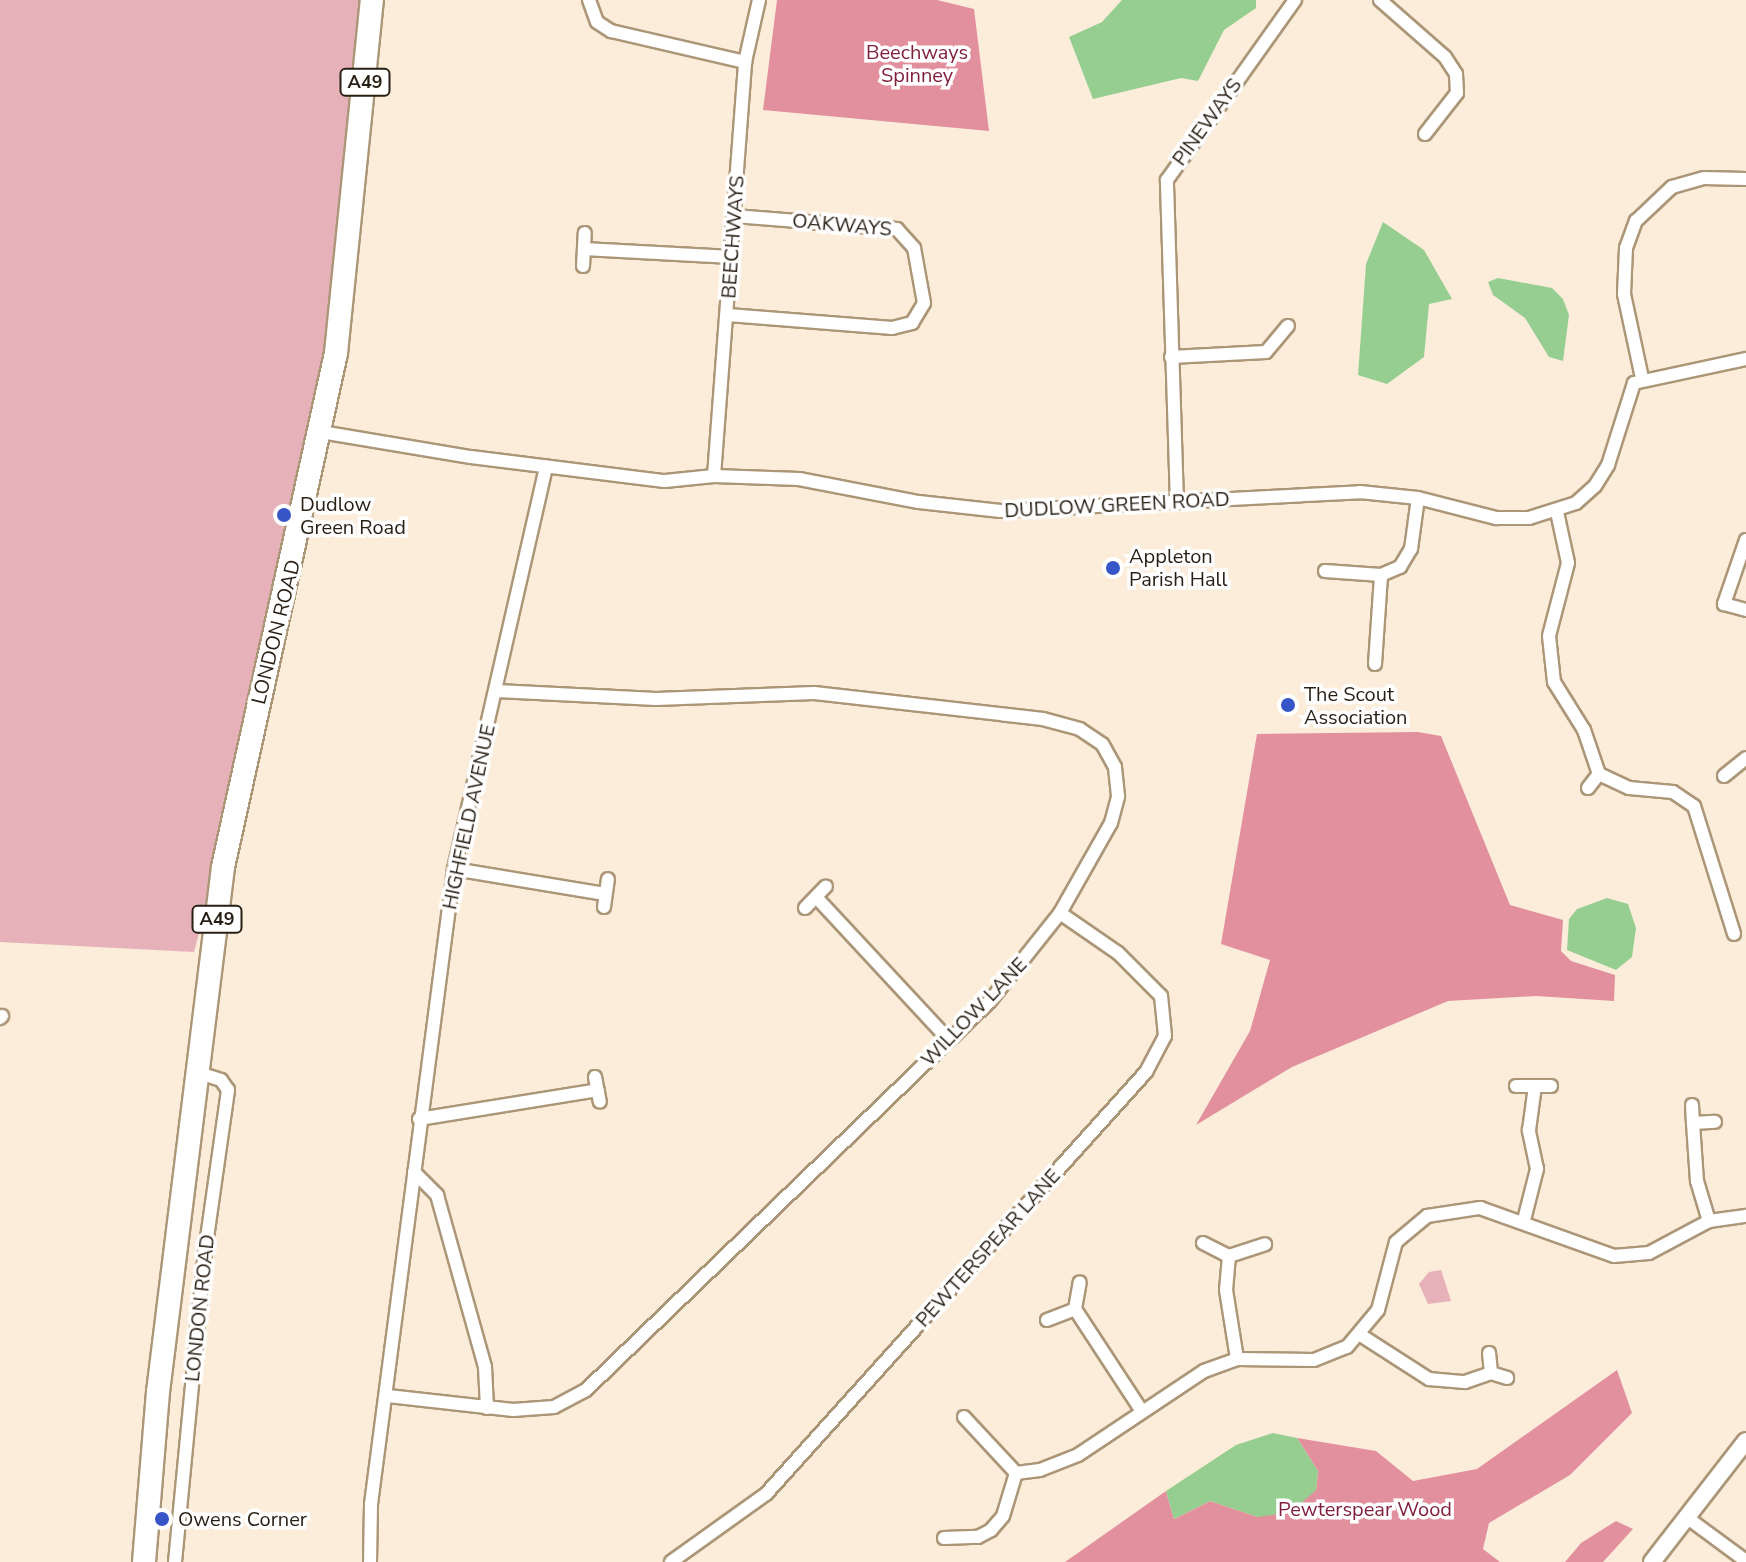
<!DOCTYPE html>
<html>
<head>
<meta charset="utf-8">
<style>
  body { margin:0 }
  #map { position:relative; width:1746px; height:1562px; overflow:hidden; background:#fbedda; font-family:"Nunito Sans",sans-serif }
  div>[style] { position:absolute }
  .green>* { inset:0; background:#e7b1b9 }
  .forest>* { inset:0; background:#e3909e }
  .water>* { inset:0; background:#96ce92 }
  .roads { filter:drop-shadow(2px 0 #ac9678) drop-shadow(-2px 0 #ac9678) drop-shadow(0 2px #ac9678) drop-shadow(0 -2px #ac9678) }
  .minor>* { height:12px; margin:-6px; padding:0 6px; transform-origin:6px; border-radius:6px; background:#fff }
  .tertiary>* { height:16px; margin:-8px; padding:0 8px; transform-origin:8px; border-radius:8px; background:#fff }
  .trunk>* { height:22px; margin:-11px; padding:0 11px; transform-origin:11px; border-radius:11px; background:#fff }
  .dots>* { width:22px; height:22px; translate:-50% -50%; box-sizing:border-box; border:4px solid #fff; border-radius:50% }
  span { translate:-50% -50%; white-space:nowrap; text-align:center; line-height:1.15; -webkit-text-stroke:7px #fff; paint-order:stroke }
  .shield-label span { padding:2px 6px; background:#fff; border:2px solid; border-radius:6px; -webkit-text-stroke-width:0 }
  .shield-label { font-size:18px; color:#281f14; font-weight:700 }
  .park-label { font-size:20px; color:#7f1e3a }
  .street-label { font-size:20px; color:#281f14 }
  .poi-label { font-size:20px; color:#281f14 }
  .left { translate:0 -50%; text-align:left }
</style>
</head>
<body>
<div id="map">
  <div class="green">
    <div style="clip-path:polygon(0 0,376px 0,354px 209px,241px 775px,194px 952px,0 942px)"></div>
    <div style="clip-path:polygon(1441px 1270px,1451px 1301px,1428px 1304px,1419px 1284px,1429px 1272px)"></div>
  </div>
  <div class="forest">
    <div style="clip-path:polygon(777px 0,937px 0,974px 9px,989px 131px,763px 110px)"></div>
    <div style="clip-path:polygon(1418px 732px,1441px 736px,1510px 905px,1563px 920px,1561px 951px,1571px 961px,1615px 975px,1614px 1001px,1536px 996px,1448px 1001px,1292px 1067px,1196px 1125px,1250px 1031px,1270px 960px,1221px 944px,1257px 734px)"></div>
    <div style="clip-path:polygon(1617px 1370px,1632px 1413px,1570px 1475px,1489px 1523px,1483px 1549px,1500px 1562px,1065px 1562px,1166px 1491px,1174px 1519px,1210px 1501px,1258px 1517px,1316px 1490px,1318px 1471px,1297px 1438px,1376px 1451px,1413px 1481px,1477px 1469px)"></div>
    <div style="clip-path:polygon(1616px 1521px,1633px 1529px,1603px 1562px,1565px 1562px,1581px 1543px)"></div>
  </div>
  <div class="water">
    <div style="clip-path:polygon(1122px 0,1256px 0,1256px 8px,1224px 30px,1198px 81px,1181px 78px,1093px 99px,1069px 37px,1102px 22px)"></div>
    <div style="clip-path:polygon(1383px 222px,1424px 250px,1452px 299px,1429px 304px,1424px 357px,1387px 384px,1358px 375px,1366px 264px)"></div>
    <div style="clip-path:polygon(1498px 278px,1552px 288px,1563px 299px,1569px 315px,1563px 361px,1549px 357px,1525px 318px,1493px 295px,1488px 282px)"></div>
    <div style="clip-path:polygon(1607px 898px,1628px 904px,1636px 928px,1632px 957px,1616px 970px,1567px 950px,1569px 919px,1577px 909px)"></div>
    <div style="clip-path:polygon(1273px 1433px,1297px 1438px,1318px 1471px,1316px 1490px,1291px 1512px,1258px 1517px,1210px 1501px,1174px 1519px,1166px 1491px,1236px 1445px)"></div>
  </div>
  <div class="roads">
    <div class="minor">
      <div style="left:589px;top:0;width:23px;rotate:70deg"></div>
      <div style="left:597px;top:22px;width:17px;rotate:33deg"></div>
      <div style="left:611px;top:31px;width:138px;rotate:13deg"></div>
      <div style="left:1380px;top:0;width:86px;rotate:41.2deg"></div>
      <div style="left:1445px;top:57px;width:20px;rotate:57deg"></div>
      <div style="left:1456px;top:74px;width:19px;rotate:87deg"></div>
      <div style="left:1457px;top:93px;width:52px;rotate:128deg"></div>
      <div style="left:584px;top:249px;width:148px;rotate:3.1deg"></div>
      <div style="left:583px;top:266px;width:33px;rotate:-87deg"></div>
      <div style="left:728px;top:315px;width:165px;rotate:4.5deg"></div>
      <div style="left:892px;top:328px;width:21px;rotate:-14deg"></div>
      <div style="left:912px;top:323px;width:23px;rotate:-59deg"></div>
      <div style="left:924px;top:303px;width:56px;rotate:-100.3deg"></div>
      <div style="left:914px;top:248px;width:25px;rotate:-132deg"></div>
      <div style="left:897px;top:229px;width:163px;rotate:-175.4deg"></div>
      <div style="left:1171px;top:357px;width:95px;rotate:-3deg"></div>
      <div style="left:1266px;top:352px;width:34px;rotate:-50deg"></div>
      <div style="left:1642px;top:378px;width:86px;rotate:-102.1deg"></div>
      <div style="left:1624px;top:294px;width:46px;rotate:-87.5deg"></div>
      <div style="left:1626px;top:248px;width:29px;rotate:-70deg"></div>
      <div style="left:1636px;top:221px;width:50px;rotate:-43.4deg"></div>
      <div style="left:1672px;top:187px;width:33px;rotate:-16deg"></div>
      <div style="left:1704px;top:178px;width:42px;rotate:1.4deg"></div>
      <div style="left:321px;top:432px;width:152px;rotate:9.5deg"></div>
      <div style="left:471px;top:457px;width:195px;rotate:7.1deg"></div>
      <div style="left:665px;top:481px;width:49px;rotate:-5.8deg"></div>
      <div style="left:714px;top:476px;width:85px;rotate:2deg"></div>
      <div style="left:799px;top:479px;width:122px;rotate:10.9deg"></div>
      <div style="left:919px;top:502px;width:82px;rotate:6.3deg"></div>
      <div style="left:1001px;top:511px;width:360px;rotate:-3deg"></div>
      <div style="left:1360px;top:492px;width:58px;rotate:5.9deg"></div>
      <div style="left:1418px;top:498px;width:81px;rotate:14.4deg"></div>
      <div style="left:1496px;top:518px;width:33px"></div>
      <div style="left:1529px;top:518px;width:49px;rotate:-17.7deg"></div>
      <div style="left:1576px;top:503px;width:25px;rotate:-42deg"></div>
      <div style="left:1595px;top:486px;width:25px;rotate:-58deg"></div>
      <div style="left:1608px;top:465px;width:86px;rotate:-72.4deg"></div>
      <div style="left:1634px;top:383px;width:115px;rotate:-12.1deg"></div>
      <div style="left:714px;top:476px;width:415px;rotate:-85.7deg"></div>
      <div style="left:745px;top:62px;width:64px;rotate:-77.3deg"></div>
      <div style="left:1177px;top:503px;width:323px;rotate:-91.8deg"></div>
      <div style="left:1167px;top:180px;width:221px;rotate:-54.6deg"></div>
      <div style="left:1557px;top:512px;width:52px;rotate:77.8deg"></div>
      <div style="left:1568px;top:563px;width:75px;rotate:104.6deg"></div>
      <div style="left:1549px;top:636px;width:46px;rotate:83.8deg"></div>
      <div style="left:1554px;top:682px;width:57px;rotate:58deg"></div>
      <div style="left:1584px;top:730px;width:46px;rotate:71.2deg"></div>
      <div style="left:1599px;top:774px;width:33px;rotate:25deg"></div>
      <div style="left:1629px;top:788px;width:44px;rotate:5.2deg"></div>
      <div style="left:1673px;top:792px;width:25px;rotate:34deg"></div>
      <div style="left:1694px;top:806px;width:134px;rotate:72.6deg"></div>
      <div style="left:1746px;top:540px;width:68px;rotate:109deg"></div>
      <div style="left:1724px;top:604px;width:23px;rotate:15deg"></div>
      <div style="left:1325px;top:571px;width:56px;rotate:4.1deg"></div>
      <div style="left:1381px;top:575px;width:21px;rotate:-23deg"></div>
      <div style="left:1400px;top:567px;width:21px;rotate:-59deg"></div>
      <div style="left:1411px;top:549px;width:51px;rotate:-82.2deg"></div>
      <div style="left:1375px;top:664px;width:89px;rotate:-86.1deg"></div>
      <div style="left:1724px;top:776px;width:28px;rotate:-39deg"></div>
      <div style="left:1588px;top:788px;width:18px;rotate:-52deg"></div>
      <div style="left:454px;top:869px;width:153px;rotate:9.4deg"></div>
      <div style="left:816px;top:897px;width:195px;rotate:47.1deg"></div>
      <div style="left:604px;top:907px;width:28px;rotate:-82deg"></div>
      <div style="left:805px;top:908px;width:30px;rotate:-46deg"></div>
      <div style="left:0;top:1018px;width:3px;rotate:-45deg"></div>
      <div style="left:595px;top:1077px;width:25px;rotate:79deg"></div>
      <div style="left:1516px;top:1086px;width:35px"></div>
      <div style="left:1692px;top:1105px;width:18px;rotate:87deg"></div>
      <div style="left:1693px;top:1123px;width:22px;rotate:-3deg"></div>
      <div style="left:419px;top:1119px;width:181px;rotate:-9.2deg"></div>
      <div style="left:1693px;top:1123px;width:58px;rotate:86.1deg"></div>
      <div style="left:1697px;top:1181px;width:42px;rotate:73.3deg"></div>
      <div style="left:414px;top:1172px;width:33px;rotate:45deg"></div>
      <div style="left:437px;top:1195px;width:179px;rotate:74.4deg"></div>
      <div style="left:485px;top:1367px;width:41px;rotate:87.2deg"></div>
      <div style="left:1524px;top:1220px;width:53px;rotate:-75.7deg"></div>
      <div style="left:1537px;top:1169px;width:40px;rotate:-102deg"></div>
      <div style="left:1529px;top:1130px;width:44px;rotate:-82.2deg"></div>
      <div style="left:1203px;top:1243px;width:29px;rotate:27deg"></div>
      <div style="left:1229px;top:1256px;width:38px;rotate:-18deg"></div>
      <div style="left:1229px;top:1256px;width:34px;rotate:95deg"></div>
      <div style="left:1226px;top:1290px;width:70px;rotate:80.9deg"></div>
      <div style="left:1075px;top:1309px;width:121px;rotate:56.8deg"></div>
      <div style="left:1047px;top:1320px;width:30px;rotate:-21deg"></div>
      <div style="left:1075px;top:1309px;width:27px;rotate:-80deg"></div>
      <div style="left:1362px;top:1336px;width:80px;rotate:32.7deg"></div>
      <div style="left:1429px;top:1379px;width:36px;rotate:5deg"></div>
      <div style="left:1465px;top:1382px;width:28px;rotate:-19deg"></div>
      <div style="left:1489px;top:1353px;width:20px;rotate:84deg"></div>
      <div style="left:1491px;top:1373px;width:17px;rotate:17deg"></div>
      <div style="left:388px;top:1396px;width:126px;rotate:6.4deg"></div>
      <div style="left:513px;top:1410px;width:41px;rotate:-4.2deg"></div>
      <div style="left:554px;top:1407px;width:36px;rotate:-28deg"></div>
      <div style="left:586px;top:1390px;width:561px;rotate:-43.92deg"></div>
      <div style="left:990px;top:1001px;width:112px;rotate:-51.5deg"></div>
      <div style="left:1060px;top:913px;width:103px;rotate:-60.5deg"></div>
      <div style="left:1111px;top:823px;width:28px;rotate:-75deg"></div>
      <div style="left:1118px;top:796px;width:29px;rotate:-96deg"></div>
      <div style="left:1115px;top:767px;width:26px;rotate:-119deg"></div>
      <div style="left:1102px;top:744px;width:27px;rotate:-146deg"></div>
      <div style="left:1080px;top:729px;width:38px;rotate:-165deg"></div>
      <div style="left:1043px;top:719px;width:230px;rotate:-173.5deg"></div>
      <div style="left:814px;top:693px;width:158px;rotate:177.8deg"></div>
      <div style="left:656px;top:699px;width:159px;rotate:-177.1deg"></div>
      <div style="left:964px;top:1417px;width:76px;rotate:47.1deg"></div>
      <div style="left:1689px;top:1519px;width:71px;rotate:36.4deg"></div>
      <div style="left:944px;top:1538px;width:34px;rotate:-2deg"></div>
      <div style="left:978px;top:1537px;width:15px;rotate:-28deg"></div>
      <div style="left:991px;top:1530px;width:18px;rotate:-49deg"></div>
      <div style="left:1003px;top:1516px;width:45px;rotate:-73.2deg"></div>
      <div style="left:1016px;top:1473px;width:24px;rotate:-7deg"></div>
      <div style="left:1040px;top:1470px;width:41px;rotate:-21.5deg"></div>
      <div style="left:1078px;top:1455px;width:151px;rotate:-33.7deg"></div>
      <div style="left:1204px;top:1371px;width:35px;rotate:-20deg"></div>
      <div style="left:1237px;top:1359px;width:77px;rotate:0.7deg"></div>
      <div style="left:1314px;top:1360px;width:35px;rotate:-22deg"></div>
      <div style="left:1347px;top:1347px;width:48px;rotate:-50deg"></div>
      <div style="left:1378px;top:1310px;width:70px;rotate:-75.2deg"></div>
      <div style="left:1396px;top:1242px;width:40px;rotate:-40deg"></div>
      <div style="left:1427px;top:1216px;width:54px;rotate:-8.6deg"></div>
      <div style="left:1480px;top:1208px;width:142px;rotate:19.7deg"></div>
      <div style="left:1614px;top:1256px;width:35px;rotate:-5deg"></div>
      <div style="left:1649px;top:1253px;width:68px;rotate:-28.1deg"></div>
      <div style="left:1709px;top:1221px;width:37px;rotate:-8deg"></div>
      <div style="left:175px;top:1562px;width:304px;rotate:-84.5deg"></div>
      <div style="left:204px;top:1259px;width:171px;rotate:-81.9deg"></div>
      <div style="left:228px;top:1090px;width:12px;rotate:-125deg"></div>
      <div style="left:221px;top:1080px;width:23px;rotate:-162deg"></div>
      <div style="left:370px;top:1562px;width:58px;rotate:-89deg"></div>
      <div style="left:371px;top:1504px;width:640px;rotate:-82.55deg"></div>
      <div style="left:454px;top:869px;width:413px;rotate:-77.1deg"></div>
      <div style="left:671px;top:1562px;width:117px;rotate:-35.6deg"></div>
      <div style="left:766px;top:1494px;width:568px;rotate:-48deg"></div>
      <div style="left:1146px;top:1072px;width:41px;rotate:-62.2deg"></div>
      <div style="left:1165px;top:1036px;width:40px;rotate:-95.7deg"></div>
      <div style="left:1161px;top:996px;width:61px;rotate:-135deg"></div>
      <div style="left:1118px;top:953px;width:70px;rotate:-145.4deg"></div>
    </div>
    <div class="tertiary">
      <div style="left:1652px;top:1562px;width:153px;rotate:-52.2deg"></div>
    </div>
    <div class="trunk">
      <div style="left:144px;top:1562px;width:171px;rotate:-85.3deg"></div>
      <div style="left:158px;top:1392px;width:529px;rotate:-82.94deg"></div>
      <div style="left:223px;top:867px;width:526px;rotate:-77.6deg"></div>
      <div style="left:336px;top:353px;width:355px;rotate:-84.2deg"></div>
    </div>
  </div>
  <div class="dots">
    <div style="left:284px;top:515px;background:#3755c6"></div>
    <div style="left:1113px;top:568px;background:#3755c6"></div>
    <div style="left:1288px;top:705px;background:#3755c6"></div>
    <div style="left:162px;top:1519px;background:#3755c6"></div>
  </div>
  <div class="shield-label">
    <span style="left:365px;top:82px">A49</span>
    <span style="left:217px;top:919px">A49</span>
  </div>
  <div class="park-label">
    <span style="left:917px;top:64px">Beechways<br>Spinney</span>
    <span style="left:1365px;top:1509px">Pewterspear Wood</span>
  </div>
  <div class="street-label">
    <span style="left:1207px;top:122px;rotate:-54deg">PINEWAYS</span>
    <span style="left:842px;top:225px;rotate:5deg">OAKWAYS</span>
    <span style="left:733px;top:237px;rotate:-86deg">BEECHWAYS</span>
    <span style="left:1117px;top:505px;rotate:-3deg">DUDLOW GREEN ROAD</span>
    <span style="left:276px;top:632px;rotate:-76deg">LONDON ROAD</span>
    <span style="left:469px;top:817px;rotate:-78deg">HIGHFIELD AVENUE</span>
    <span style="left:974px;top:1012px;rotate:-46deg">WILLOW LANE</span>
    <span style="left:988px;top:1248px;rotate:-48deg">PEWTERSPEAR LANE</span>
    <span style="left:200px;top:1308px;rotate:-84deg">LONDON ROAD</span>
  </div>
  <div class="poi-label">
    <span class="left" style="left:300px;top:516px">Dudlow<br>Green Road</span>
    <span class="left" style="left:1129px;top:568px">Appleton<br>Parish Hall</span>
    <span class="left" style="left:1304px;top:706px">The Scout<br>Association</span>
    <span class="left" style="left:178px;top:1519px">Owens Corner</span>
  </div>
</div>
</body>
</html>
